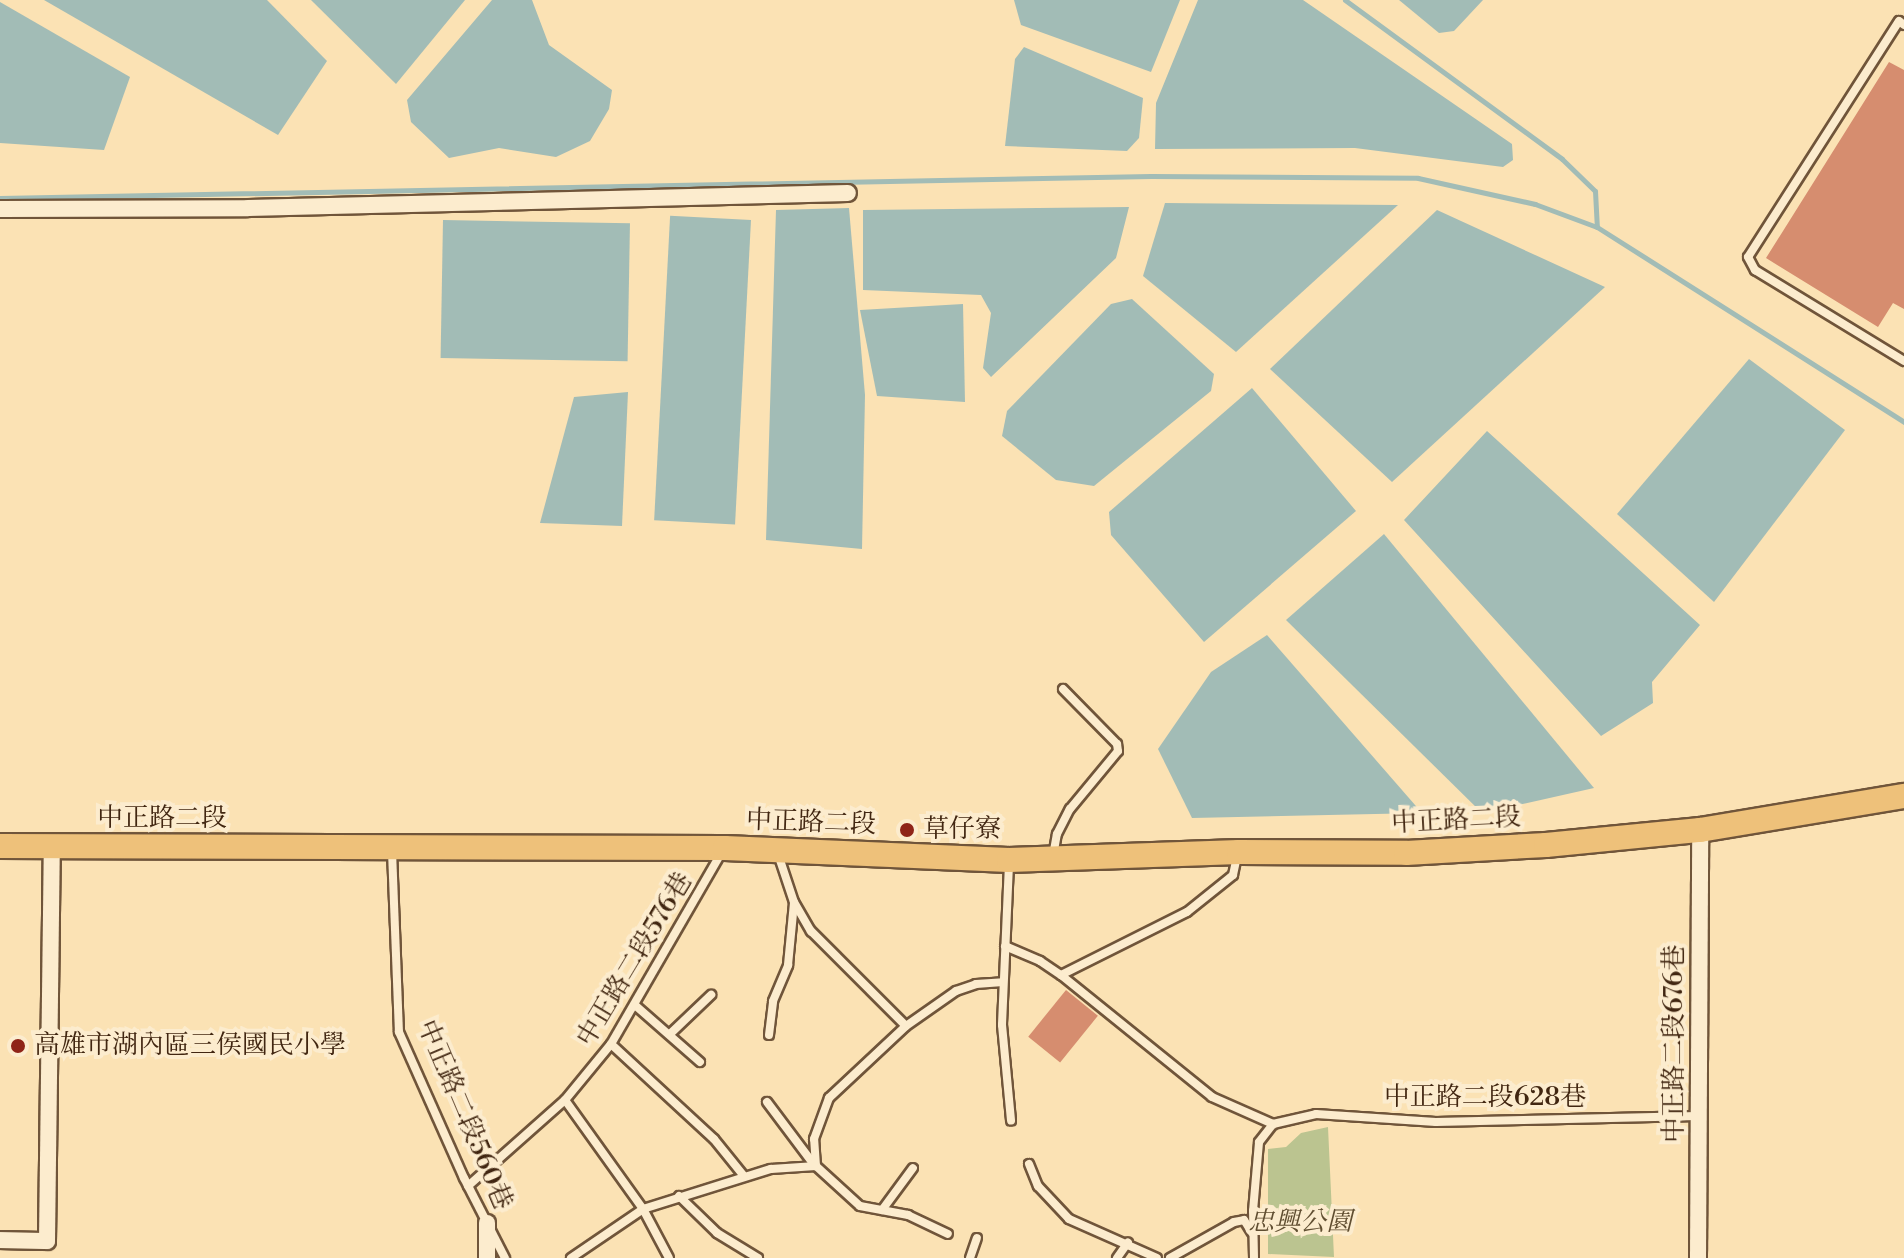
<!DOCTYPE html>
<html>
<head>
<meta charset="utf-8">
<style>
  body { margin:0 }
  #map { position:relative; width:1904px; height:1258px; overflow:hidden; background:#fbe2b4; font-family:"Libre Bodoni","Noto Serif TC",serif }
  div>[style] { position:absolute }
  .green>* { inset:0; background:#bbc490 }
  .water>* { inset:0; background:#a2bcb6; transform-origin:0 0 }
  .stream>* { height:5px; margin:-2.5px; padding:0 2.5px; transform-origin:2.5px; border-radius:2.5px; background:#a2bcb6 }
  .building>* { inset:0; background:#d68d6f; transform-origin:0 0 }
  .roads { filter:drop-shadow(2px 0 #70553a) drop-shadow(-2px 0 #70553a) drop-shadow(0 2px #70553a) drop-shadow(0 -2px #70553a) }
  .service>* { height:8px; margin:-4px; padding:0 4px; transform-origin:4px; border-radius:4px; background:#fcecce }
  .minor>* { height:16px; margin:-8px; padding:0 8px; transform-origin:8px; border-radius:8px; background:#fcecce }
  .primary>* { height:24px; margin:-12px; padding:0 12px; transform-origin:12px; border-radius:12px; background:#eec17a }
  .dots>* { width:22px; height:22px; translate:-50% -50%; box-sizing:border-box; border:4px solid #fcecce; border-radius:50% }
  span { translate:-50% -50%; white-space:nowrap; text-align:center; line-height:1.15; -webkit-text-stroke:8px #fcecce; paint-order:stroke }
  .street-label { font-size:26px; color:#412611 }
  .poi-label { font-size:26px; color:#412611 }
  .left { translate:0 -50%; text-align:left }
  .park-label { font-size:26px; color:#604e31; font-style:italic }
</style>
</head>
<body>
<div id="map">
  <div class="green">
    <div style="clip-path:polygon(1328px 1127px,1334px 1257px,1268px 1254px,1268px 1149px,1286px 1147px,1301px 1133px)"></div>
  </div>
  <div class="water">
    <div style="clip-path:polygon(44px 0,267px 0,327px 61px,278px 135px)"></div>
    <div style="clip-path:polygon(311px 0,465px 0,396px 84px)"></div>
    <div style="clip-path:polygon(492px 0,532px 0,549px 45px,612px 90px,609px 109px,590px 141px,556px 157px,499px 148px,449px 158px,411px 122px,407px 100px)"></div>
    <div style="clip-path:polygon(1014px 0,1180px 0,1151px 72px,1021px 25px)"></div>
    <div style="clip-path:polygon(1198px 0,1303px 0,1512px 144px,1513px 160px,1503px 167px,1355px 148px,1155px 149px,1156px 103px)"></div>
    <div style="clip-path:polygon(1399px 0,1483px 0,1454px 31px,1439px 33px)"></div>
    <div style="clip-path:polygon(0 2px,130px 77px,104px 150px,0 143px)"></div>
    <div style="clip-path:polygon(1024px 47px,1143px 98px,1139px 138px,1127px 151px,1005px 146px,1015px 59px)"></div>
    <div style="clip-path:polygon(1165px 203px,1398px 205px,1236px 352px,1143px 276px)"></div>
    <div style="clip-path:polygon(1129px 207px,1116px 258px,991px 377px,983px 368px,991px 313px,981px 295px,863px 290px,863px 210px)"></div>
    <div style="clip-path:polygon(849px 208px,865px 395px,862px 549px,766px 540px,776px 210px)"></div>
    <div style="clip-path:polygon(1437px 210px,1605px 287px,1392px 482px,1270px 369px)"></div>
    <div style="left:443px;top:220px;width:187px;height:138px;rotate:1deg"></div>
    <div style="left:751px;top:220px;width:305px;height:81px;rotate:93deg"></div>
    <div style="clip-path:polygon(1132px 299px,1214px 374px,1211px 391px,1094px 486px,1056px 480px,1002px 436px,1007px 411px,1111px 304px)"></div>
    <div style="clip-path:polygon(963px 304px,965px 402px,877px 396px,860px 310px)"></div>
    <div style="clip-path:polygon(1749px 359px,1845px 430px,1714px 602px,1617px 514px)"></div>
    <div style="clip-path:polygon(1252px 388px,1356px 511px,1204px 642px,1111px 535px,1109px 512px)"></div>
    <div style="clip-path:polygon(628px 392px,622px 526px,540px 523px,574px 397px)"></div>
    <div style="clip-path:polygon(1487px 431px,1700px 625px,1652px 682px,1653px 703px,1601px 736px,1404px 520px)"></div>
    <div style="clip-path:polygon(1384px 534px,1594px 788px,1482px 813px,1286px 620px)"></div>
    <div style="clip-path:polygon(1267px 635px,1422px 813px,1192px 818px,1158px 749px,1211px 672px)"></div>
  </div>
  <div class="stream">
    <div style="left:1345px;top:0;width:269px;rotate:36.2deg"></div>
    <div style="left:1562px;top:159px;width:46px;rotate:44.1deg"></div>
    <div style="left:1595px;top:191px;width:36px;rotate:87deg"></div>
    <div style="left:0;top:198px;width:1151px;rotate:-1.1deg"></div>
    <div style="left:1151px;top:176px;width:267px;rotate:0.4deg"></div>
    <div style="left:1418px;top:178px;width:120px;rotate:12.5deg"></div>
    <div style="left:1535px;top:204px;width:66px;rotate:20.4deg"></div>
    <div style="left:1597px;top:227px;width:364px;rotate:32.4deg"></div>
  </div>
  <div class="building">
    <div style="clip-path:polygon(1889px 62px,1904px 70px,1904px 309px,1893px 303px,1878px 327px,1766px 258px)"></div>
    <div style="left:1066px;top:990px;width:41px;height:60px;rotate:39deg"></div>
  </div>
  <div class="roads">
    <div class="service">
      <div style="left:1904px;top:25px;width:6px;rotate:-141deg"></div>
      <div style="left:1899px;top:21px;width:280px;rotate:122.6deg"></div>
      <div style="left:1748px;top:257px;width:15px;rotate:62deg"></div>
      <div style="left:1755px;top:270px;width:175px;rotate:31.4deg"></div>
      <div style="left:392px;top:851px;width:181px;rotate:87.8deg"></div>
      <div style="left:399px;top:1032px;width:160px;rotate:66deg"></div>
      <div style="left:464px;top:1178px;width:90px;rotate:62.9deg"></div>
      <div style="left:778px;top:854px;width:51px;rotate:71.6deg"></div>
      <div style="left:794px;top:902px;width:34px;rotate:60deg"></div>
      <div style="left:811px;top:931px;width:134px;rotate:45deg"></div>
      <div style="left:1053px;top:856px;width:22px;rotate:-80deg"></div>
      <div style="left:1057px;top:834px;width:28px;rotate:-63deg"></div>
      <div style="left:1070px;top:809px;width:75px;rotate:-50.4deg"></div>
      <div style="left:1118px;top:751px;width:7px;rotate:-98deg"></div>
      <div style="left:1117px;top:744px;width:77px;rotate:-134.5deg"></div>
      <div style="left:1009px;top:864px;width:161px;rotate:92.5deg"></div>
      <div style="left:1002px;top:1025px;width:96px;rotate:84.6deg"></div>
      <div style="left:1005px;top:946px;width:38px;rotate:23deg"></div>
      <div style="left:1040px;top:961px;width:25px;rotate:34deg"></div>
      <div style="left:1061px;top:975px;width:194px;rotate:38.9deg"></div>
      <div style="left:1212px;top:1097px;width:67px;rotate:23.9deg"></div>
      <div style="left:1061px;top:975px;width:141px;rotate:-26.6deg"></div>
      <div style="left:1187px;top:912px;width:59px;rotate:-38.8deg"></div>
      <div style="left:1233px;top:875px;width:19px;rotate:-78deg"></div>
      <div style="left:636px;top:1006px;width:85px;rotate:41.2deg"></div>
      <div style="left:670px;top:1034px;width:57px;rotate:-43.6deg"></div>
      <div style="left:769px;top:1035px;width:34px;rotate:-83deg"></div>
      <div style="left:773px;top:1001px;width:39px;rotate:-67deg"></div>
      <div style="left:788px;top:965px;width:62px;rotate:-84.5deg"></div>
      <div style="left:611px;top:1044px;width:140px;rotate:42.7deg"></div>
      <div style="left:714px;top:1139px;width:46px;rotate:51.1deg"></div>
      <div style="left:565px;top:1100px;width:134px;rotate:54.4deg"></div>
      <div style="left:643px;top:1209px;width:55px;rotate:62deg"></div>
      <div style="left:767px;top:1102px;width:80px;rotate:53.1deg"></div>
      <div style="left:1029px;top:1164px;width:24px;rotate:68deg"></div>
      <div style="left:1038px;top:1186px;width:45px;rotate:46.8deg"></div>
      <div style="left:1069px;top:1219px;width:96px;rotate:23.9deg"></div>
      <div style="left:816px;top:1166px;width:27px;rotate:-94deg"></div>
      <div style="left:814px;top:1139px;width:44px;rotate:-69.9deg"></div>
      <div style="left:829px;top:1098px;width:105px;rotate:-43.1deg"></div>
      <div style="left:906px;top:1026px;width:61px;rotate:-35deg"></div>
      <div style="left:956px;top:991px;width:21px;rotate:-19deg"></div>
      <div style="left:976px;top:984px;width:27px;rotate:-4deg"></div>
      <div style="left:468px;top:1186px;width:130px;rotate:-41.6deg"></div>
      <div style="left:565px;top:1100px;width:72px;rotate:-50.6deg"></div>
      <div style="left:611px;top:1044px;width:222px;rotate:-60deg"></div>
      <div style="left:679px;top:1196px;width:53px;rotate:44.2deg"></div>
      <div style="left:717px;top:1233px;width:48px;rotate:31.4deg"></div>
      <div style="left:882px;top:1210px;width:52px;rotate:-53.6deg"></div>
      <div style="left:571px;top:1258px;width:87px;rotate:-34.2deg"></div>
      <div style="left:643px;top:1209px;width:134px;rotate:-17.4deg"></div>
      <div style="left:771px;top:1169px;width:45px;rotate:-3.8deg"></div>
      <div style="left:816px;top:1166px;width:59px;rotate:42.3deg"></div>
      <div style="left:860px;top:1206px;width:49px;rotate:10.6deg"></div>
      <div style="left:908px;top:1215px;width:44px;rotate:25.4deg"></div>
      <div style="left:970px;top:1258px;width:21px;rotate:-71deg"></div>
      <div style="left:1117px;top:1258px;width:19px;rotate:-55deg"></div>
      <div style="left:1170px;top:1258px;width:73px;rotate:-29.4deg"></div>
      <div style="left:1234px;top:1222px;width:10px;rotate:-11deg"></div>
      <div style="left:1244px;top:1220px;width:15px;rotate:58deg"></div>
      <div style="left:1254px;top:1258px;width:47px;rotate:-91.2deg"></div>
      <div style="left:1253px;top:1211px;width:69px;rotate:-85deg"></div>
      <div style="left:1259px;top:1142px;width:23px;rotate:-52deg"></div>
      <div style="left:1273px;top:1124px;width:44px;rotate:-13.1deg"></div>
      <div style="left:1316px;top:1114px;width:120px;rotate:3.8deg"></div>
      <div style="left:1436px;top:1122px;width:262px;rotate:-1.3deg"></div>
    </div>
    <div class="minor">
      <div style="left:0;top:209px;width:248px;rotate:-0.2deg"></div>
      <div style="left:248px;top:208px;width:600px;rotate:-1.43deg"></div>
      <div style="left:0;top:1240px;width:47px;rotate:1.2deg"></div>
      <div style="left:47px;top:1241px;width:394px;rotate:-89.3deg"></div>
      <div style="left:487px;top:1258px;width:35px;rotate:-90deg"></div>
      <div style="left:1698px;top:1258px;width:428px;rotate:-89.7deg"></div>
    </div>
    <div class="primary">
      <div style="left:0;top:846px;width:725px;rotate:0.16deg"></div>
      <div style="left:725px;top:848px;width:284px;rotate:2.4deg"></div>
      <div style="left:1009px;top:860px;width:230px;rotate:-2deg"></div>
      <div style="left:1239px;top:852px;width:167px;rotate:0.3deg"></div>
      <div style="left:1406px;top:853px;width:140px;rotate:-3.3deg"></div>
      <div style="left:1546px;top:845px;width:155px;rotate:-5.6deg"></div>
      <div style="left:1700px;top:830px;width:207px;rotate:-9.5deg"></div>
    </div>
  </div>
  <div class="dots">
    <div style="left:907px;top:830px;background:#8f2418"></div>
    <div style="left:18px;top:1046px;background:#8f2418"></div>
  </div>
  <div class="street-label">
    <span style="left:162px;top:819px">中正路二段</span>
    <span style="left:1456px;top:821px;rotate:-3deg">中正路二段</span>
    <span style="left:811px;top:823px;rotate:2deg">中正路二段</span>
    <span style="left:635px;top:960px;rotate:-59deg">中正路二段576巷</span>
    <span style="left:1675px;top:1044px;rotate:-90deg">中正路二段676巷</span>
    <span style="left:1485px;top:1098px">中正路二段628巷</span>
    <span style="left:464px;top:1115px;rotate:67deg">中正路二段560巷</span>
  </div>
  <div class="poi-label">
    <span class="left" style="left:923px;top:830px">草仔寮</span>
    <span class="left" style="left:34px;top:1046px">高雄市湖內區三侯國民小學</span>
  </div>
  <div class="park-label">
    <span style="left:1300px;top:1223px">忠興公園</span>
  </div>
</div>
</body>
</html>
